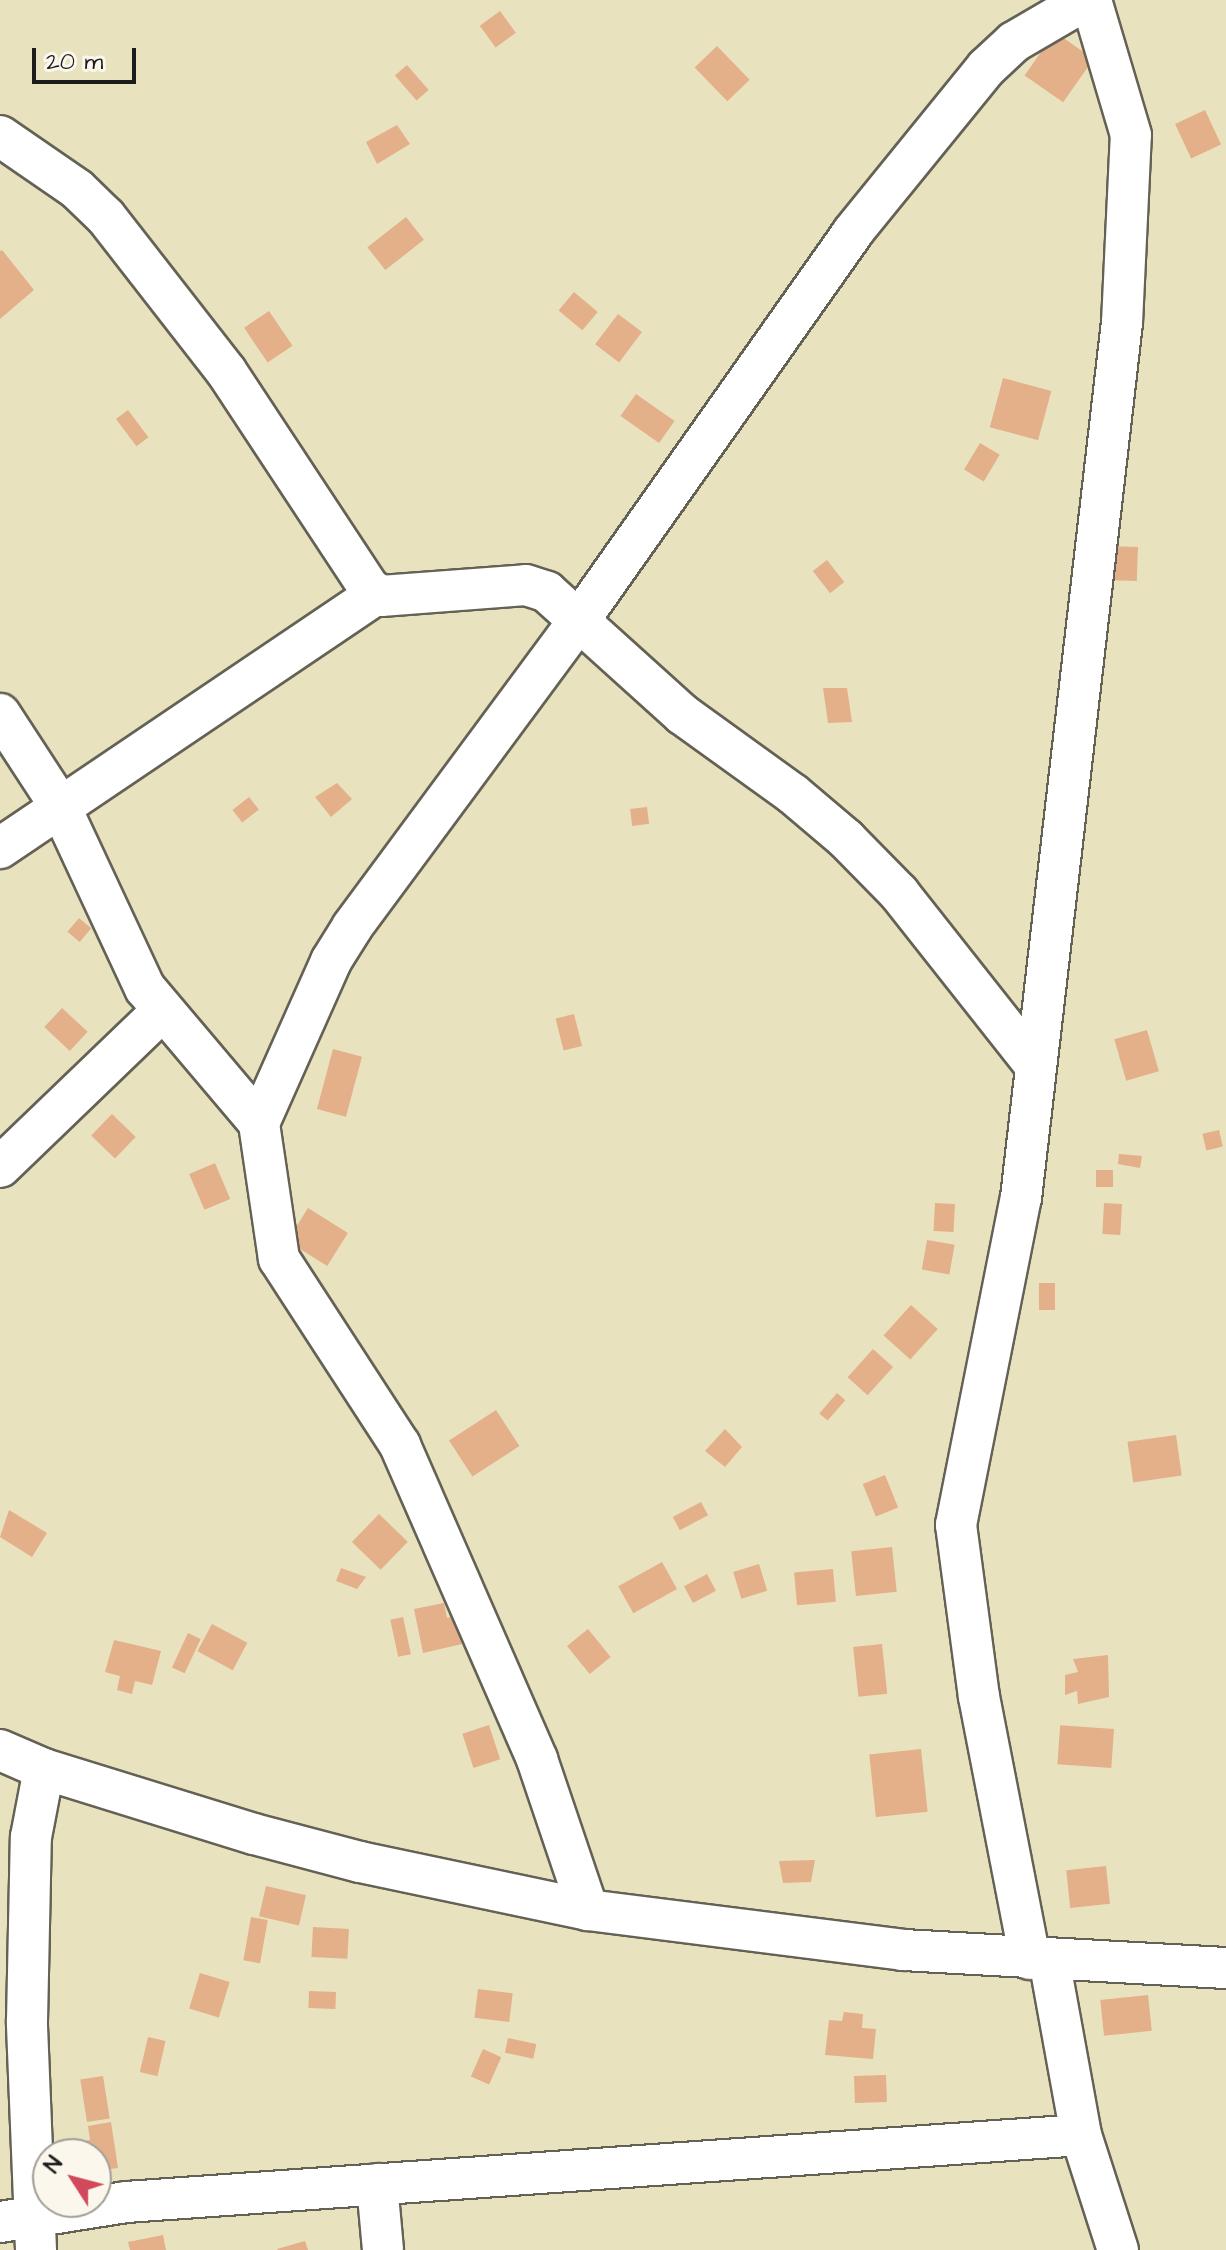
<!DOCTYPE html>
<html>
<head>
<meta charset="utf-8">
<style>
  body { margin:0 }
  #map { position:relative; width:1226px; height:2250px; overflow:hidden; background:#e9e2bf; font-family:"Architects Daughter",sans-serif }
  div>[style] { position:absolute }
  .building>* { inset:0; background:#e3b08a; transform-origin:0 0 }
  .roads { filter:drop-shadow(2px 0 #646155) drop-shadow(-2px 0 #646155) drop-shadow(0 2px #646155) drop-shadow(0 -2px #646155) }
  .street>* { height:40px; margin:-20px; padding:0 20px; transform-origin:20px; border-radius:20px; background:#fff }
  span { translate:-50% -50%; white-space:nowrap; text-align:center; line-height:1.15; -webkit-text-stroke:6px #fbf7ec; paint-order:stroke }
  .north { position:absolute; left:32px; top:2138px; width:80px; height:80px; box-sizing:border-box; background:#fbf7ec; border:2px solid #a29f99; border-radius:50%; rotate:306deg; font-size:22px; font-weight:700; line-height:32px; text-align:center; color:#1c1c1c }
  .north::after { content:''; display:block; margin:auto; width:28px; height:36px; background:#d1495b; clip-path:polygon(50% 0,100% 100%,50% 72%,0 100%) }
  .scale { position:absolute; left:32px; top:48px; width:104px; height:36px; box-sizing:border-box; border:4px solid #1c1c1c; border-top:0; padding-left:10px; font-size:24px; line-height:28px; white-space:nowrap; color:#1c1c1c; -webkit-text-stroke:6px #fbf7ec; paint-order:stroke }
</style>
</head>
<body>
<div id="map">
  <div class="building">
    <div style="left:500px;top:11px;width:27px;height:25px;rotate:54deg"></div>
    <div style="left:1055px;top:32px;width:47px;height:53px;rotate:35deg"></div>
    <div style="left:717px;top:46px;width:47px;height:31px;rotate:46deg"></div>
    <div style="left:407px;top:65px;width:33px;height:16px;rotate:49deg"></div>
    <div style="left:1205px;top:110px;width:38px;height:33px;rotate:65deg"></div>
    <div style="clip-path:polygon(397px 125px,410px 144px,377px 164px,366px 142px)"></div>
    <div style="left:406px;top:217px;width:29px;height:49px;rotate:52deg"></div>
    <div style="clip-path:polygon(2px 250px,34px 290px,0 319px,0 251px)"></div>
    <div style="left:574px;top:292px;width:31px;height:24px;rotate:40deg"></div>
    <div style="left:269px;top:311px;width:42px;height:30px;rotate:56deg"></div>
    <div style="left:618px;top:314px;width:30px;height:38px;rotate:37deg"></div>
    <div style="left:1003px;top:378px;width:50px;height:51px;rotate:15deg"></div>
    <div style="left:636px;top:394px;width:47px;height:27px;rotate:35deg"></div>
    <div style="left:128px;top:410px;width:34px;height:15px;rotate:53deg"></div>
    <div style="left:980px;top:443px;width:23px;height:31px;rotate:31deg"></div>
    <div style="left:1106px;top:546px;width:32px;height:34px;rotate:2deg"></div>
    <div style="left:827px;top:560px;width:28px;height:18px;rotate:52deg"></div>
    <div style="clip-path:polygon(823px 688px,847px 688px,852px 722px,828px 723px)"></div>
    <div style="clip-path:polygon(337px 783px,352px 799px,331px 817px,315px 797px)"></div>
    <div style="left:249px;top:797px;width:16px;height:21px;rotate:52deg"></div>
    <div style="left:647px;top:807px;width:17px;height:17px;rotate:83deg"></div>
    <div style="left:79px;top:918px;width:16px;height:18px;rotate:40deg"></div>
    <div style="left:62px;top:1008px;width:35px;height:26px;rotate:43deg"></div>
    <div style="left:574px;top:1014px;width:33px;height:19px;rotate:76deg"></div>
    <div style="left:1147px;top:1030px;width:43px;height:34px;rotate:74deg"></div>
    <div style="left:333px;top:1049px;width:30px;height:62px;rotate:15deg"></div>
    <div style="left:112px;top:1114px;width:33px;height:30px;rotate:44deg"></div>
    <div style="left:1219px;top:1130px;width:17px;height:17px;rotate:77deg"></div>
    <div style="clip-path:polygon(1119px 1154px,1142px 1156px,1140px 1168px,1118px 1164px)"></div>
    <div style="left:215px;top:1163px;width:39px;height:28px;rotate:67deg"></div>
    <div style="left:1113px;top:1170px;width:17px;height:17px;rotate:90deg"></div>
    <div style="left:935px;top:1203px;width:20px;height:28px;rotate:3deg"></div>
    <div style="left:1104px;top:1203px;width:18px;height:31px;rotate:3deg"></div>
    <div style="left:308px;top:1208px;width:47px;height:39px;rotate:32deg"></div>
    <div style="left:927px;top:1240px;width:28px;height:30px;rotate:10deg"></div>
    <div style="left:1039px;top:1283px;width:16px;height:27px"></div>
    <div style="left:911px;top:1305px;width:36px;height:41px;rotate:42deg"></div>
    <div style="left:873px;top:1349px;width:27px;height:38px;rotate:42deg"></div>
    <div style="left:837px;top:1393px;width:11px;height:27px;rotate:41deg"></div>
    <div style="left:496px;top:1410px;width:43px;height:56px;rotate:57deg"></div>
    <div style="clip-path:polygon(725px 1429px,742px 1447px,725px 1467px,705px 1451px)"></div>
    <div style="left:1176px;top:1435px;width:41px;height:49px;rotate:82deg"></div>
    <div style="left:885px;top:1475px;width:35px;height:24px;rotate:68deg"></div>
    <div style="left:701px;top:1502px;width:15px;height:32px;rotate:62deg"></div>
    <div style="clip-path:polygon(9px 1510px,47px 1533px,32px 1557px,0 1537px)"></div>
    <div style="left:379px;top:1514px;width:40px;height:39px;rotate:44deg"></div>
    <div style="left:892px;top:1547px;width:45px;height:41px;rotate:84deg"></div>
    <div style="left:662px;top:1562px;width:31px;height:50px;rotate:61deg"></div>
    <div style="left:759px;top:1564px;width:28px;height:27px;rotate:73deg"></div>
    <div style="clip-path:polygon(341px 1568px,366px 1577px,357px 1589px,336px 1581px)"></div>
    <div style="left:833px;top:1569px;width:33px;height:39px;rotate:85deg"></div>
    <div style="left:707px;top:1574px;width:19px;height:26px;rotate:62deg"></div>
    <div style="clip-path:polygon(444px 1603px,447px 1618px,456px 1616px,462px 1644px,423px 1653px,414px 1609px)"></div>
    <div style="left:403px;top:1617px;width:38px;height:13px;rotate:78deg"></div>
    <div style="left:212px;top:1624px;width:40px;height:31px;rotate:28deg"></div>
    <div style="left:588px;top:1629px;width:36px;height:27px;rotate:51deg"></div>
    <div style="left:188px;top:1633px;width:14px;height:38px;rotate:25deg"></div>
    <div style="clip-path:polygon(114px 1640px,161px 1651px,152px 1685px,135px 1681px,132px 1694px,117px 1690px,120px 1676px,105px 1672px)"></div>
    <div style="left:882px;top:1644px;width:50px;height:29px;rotate:84deg"></div>
    <div style="clip-path:polygon(1108px 1655px,1109px 1697px,1078px 1704px,1077px 1691px,1065px 1695px,1065px 1675px,1078px 1672px,1073px 1659px)"></div>
    <div style="left:489px;top:1725px;width:36px;height:28px;rotate:72deg"></div>
    <div style="left:1114px;top:1729px;width:39px;height:54px;rotate:94deg"></div>
    <div style="left:921px;top:1749px;width:63px;height:52px;rotate:84deg"></div>
    <div style="clip-path:polygon(815px 1860px,811px 1882px,783px 1883px,779px 1861px)"></div>
    <div style="left:1106px;top:1866px;width:38px;height:40px;rotate:84deg"></div>
    <div style="left:266px;top:1886px;width:41px;height:31px;rotate:13deg"></div>
    <div style="left:251px;top:1917px;width:17px;height:44px;rotate:10deg"></div>
    <div style="left:313px;top:1927px;width:36px;height:30px;rotate:3deg"></div>
    <div style="left:200px;top:1973px;width:31px;height:37px;rotate:17deg"></div>
    <div style="left:478px;top:1989px;width:35px;height:29px;rotate:7deg"></div>
    <div style="left:309px;top:1991px;width:27px;height:17px;rotate:2deg"></div>
    <div style="left:1148px;top:1995px;width:36px;height:48px;rotate:84deg"></div>
    <div style="clip-path:polygon(844px 2012px,863px 2014px,862px 2028px,876px 2029px,873px 2059px,825px 2055px,829px 2020px,842px 2021px)"></div>
    <div style="left:148px;top:2037px;width:18px;height:36px;rotate:13deg"></div>
    <div style="left:508px;top:2038px;width:29px;height:15px;rotate:12deg"></div>
    <div style="left:483px;top:2049px;width:20px;height:30px;rotate:24deg"></div>
    <div style="left:886px;top:2075px;width:27px;height:32px;rotate:88deg"></div>
    <div style="left:103px;top:2076px;width:43px;height:23px;rotate:81deg"></div>
    <div style="clip-path:polygon(111px 2122px,118px 2168px,96px 2171px,96px 2154px,76px 2154px,75px 2142px,90px 2140px,88px 2126px)"></div>
    <div style="clip-path:polygon(163px 2235px,166px 2250px,130px 2250px,128px 2242px)"></div>
    <div style="clip-path:polygon(305px 2241px,308px 2250px,278px 2250px,277px 2249px)"></div>
  </div>
  <div class="roads">
    <div class="street">
      <div style="left:0;top:136px;width:93px;rotate:34.5deg"></div>
      <div style="left:77px;top:189px;width:40px;rotate:44deg"></div>
      <div style="left:106px;top:217px;width:195px;rotate:52.1deg"></div>
      <div style="left:226px;top:371px;width:261px;rotate:56.6deg"></div>
      <div style="left:370px;top:589px;width:13px;rotate:32deg"></div>
      <div style="left:381px;top:596px;width:145px;rotate:-4.3deg"></div>
      <div style="left:526px;top:585px;width:22px;rotate:18deg"></div>
      <div style="left:547px;top:592px;width:182px;rotate:42.1deg"></div>
      <div style="left:682px;top:714px;width:137px;rotate:35.8deg"></div>
      <div style="left:793px;top:794px;width:70px;rotate:40.3deg"></div>
      <div style="left:846px;top:839px;width:76px;rotate:45.5deg"></div>
      <div style="left:899px;top:893px;width:219px;rotate:51.7deg"></div>
      <div style="left:0;top:714px;width:110px;rotate:56.9deg"></div>
      <div style="left:60px;top:806px;width:201px;rotate:65deg"></div>
      <div style="left:145px;top:988px;width:177px;rotate:49.8deg"></div>
      <div style="left:0;top:848px;width:454px;rotate:-34deg"></div>
      <div style="left:0;top:1167px;width:223px;rotate:-43.9deg"></div>
      <div style="left:0;top:1750px;width:48px;rotate:23.4deg"></div>
      <div style="left:44px;top:1769px;width:220px;rotate:17.2deg"></div>
      <div style="left:254px;top:1834px;width:110px;rotate:14.8deg"></div>
      <div style="left:360px;top:1862px;width:233px;rotate:11.9deg"></div>
      <div style="left:588px;top:1910px;width:318px;rotate:7.2deg"></div>
      <div style="left:903px;top:1950px;width:324px;rotate:3.2deg"></div>
      <div style="left:588px;top:1910px;width:159px;rotate:-108.7deg"></div>
      <div style="left:537px;top:1759px;width:343px;rotate:-113.6deg"></div>
      <div style="left:400px;top:1445px;width:222px;rotate:-123deg"></div>
      <div style="left:279px;top:1259px;width:137px;rotate:-98.4deg"></div>
      <div style="left:259px;top:1123px;width:177px;rotate:-66deg"></div>
      <div style="left:331px;top:961px;width:40px;rotate:-58deg"></div>
      <div style="left:352px;top:927px;width:380px;rotate:-53.5deg"></div>
      <div style="left:578px;top:622px;width:476px;rotate:-54.8deg"></div>
      <div style="left:852px;top:233px;width:213px;rotate:-50.9deg"></div>
      <div style="left:986px;top:68px;width:38px;rotate:-43deg"></div>
      <div style="left:1014px;top:42px;width:83px;rotate:-30.3deg"></div>
      <div style="left:1030px;top:1959px;width:267px;rotate:-101deg"></div>
      <div style="left:979px;top:1697px;width:174px;rotate:-97.6deg"></div>
      <div style="left:956px;top:1525px;width:333px;rotate:-78.8deg"></div>
      <div style="left:1021px;top:1198px;width:881px;rotate:-83.42deg"></div>
      <div style="left:1122px;top:323px;width:188px;rotate:-87.3deg"></div>
      <div style="left:1131px;top:135px;width:141px;rotate:-106.5deg"></div>
      <div style="left:1049px;top:1959px;width:179px;rotate:79.7deg"></div>
      <div style="left:1081px;top:2135px;width:121px;rotate:72.2deg"></div>
      <div style="left:377px;top:2184px;width:66px;rotate:84.8deg"></div>
      <div style="left:0;top:2222px;width:128px;rotate:-9deg"></div>
      <div style="left:126px;top:2202px;width:957px;rotate:-4.01deg"></div>
      <div style="left:36px;top:2250px;width:229px;rotate:-92.3deg"></div>
      <div style="left:27px;top:2021px;width:184px;rotate:-88.8deg"></div>
      <div style="left:31px;top:1837px;width:69px;rotate:-79.2deg"></div>
    </div>
  </div>
  <div class="north">N</div>
  <div class="scale">20 m</div>
</div>
</body>
</html>
